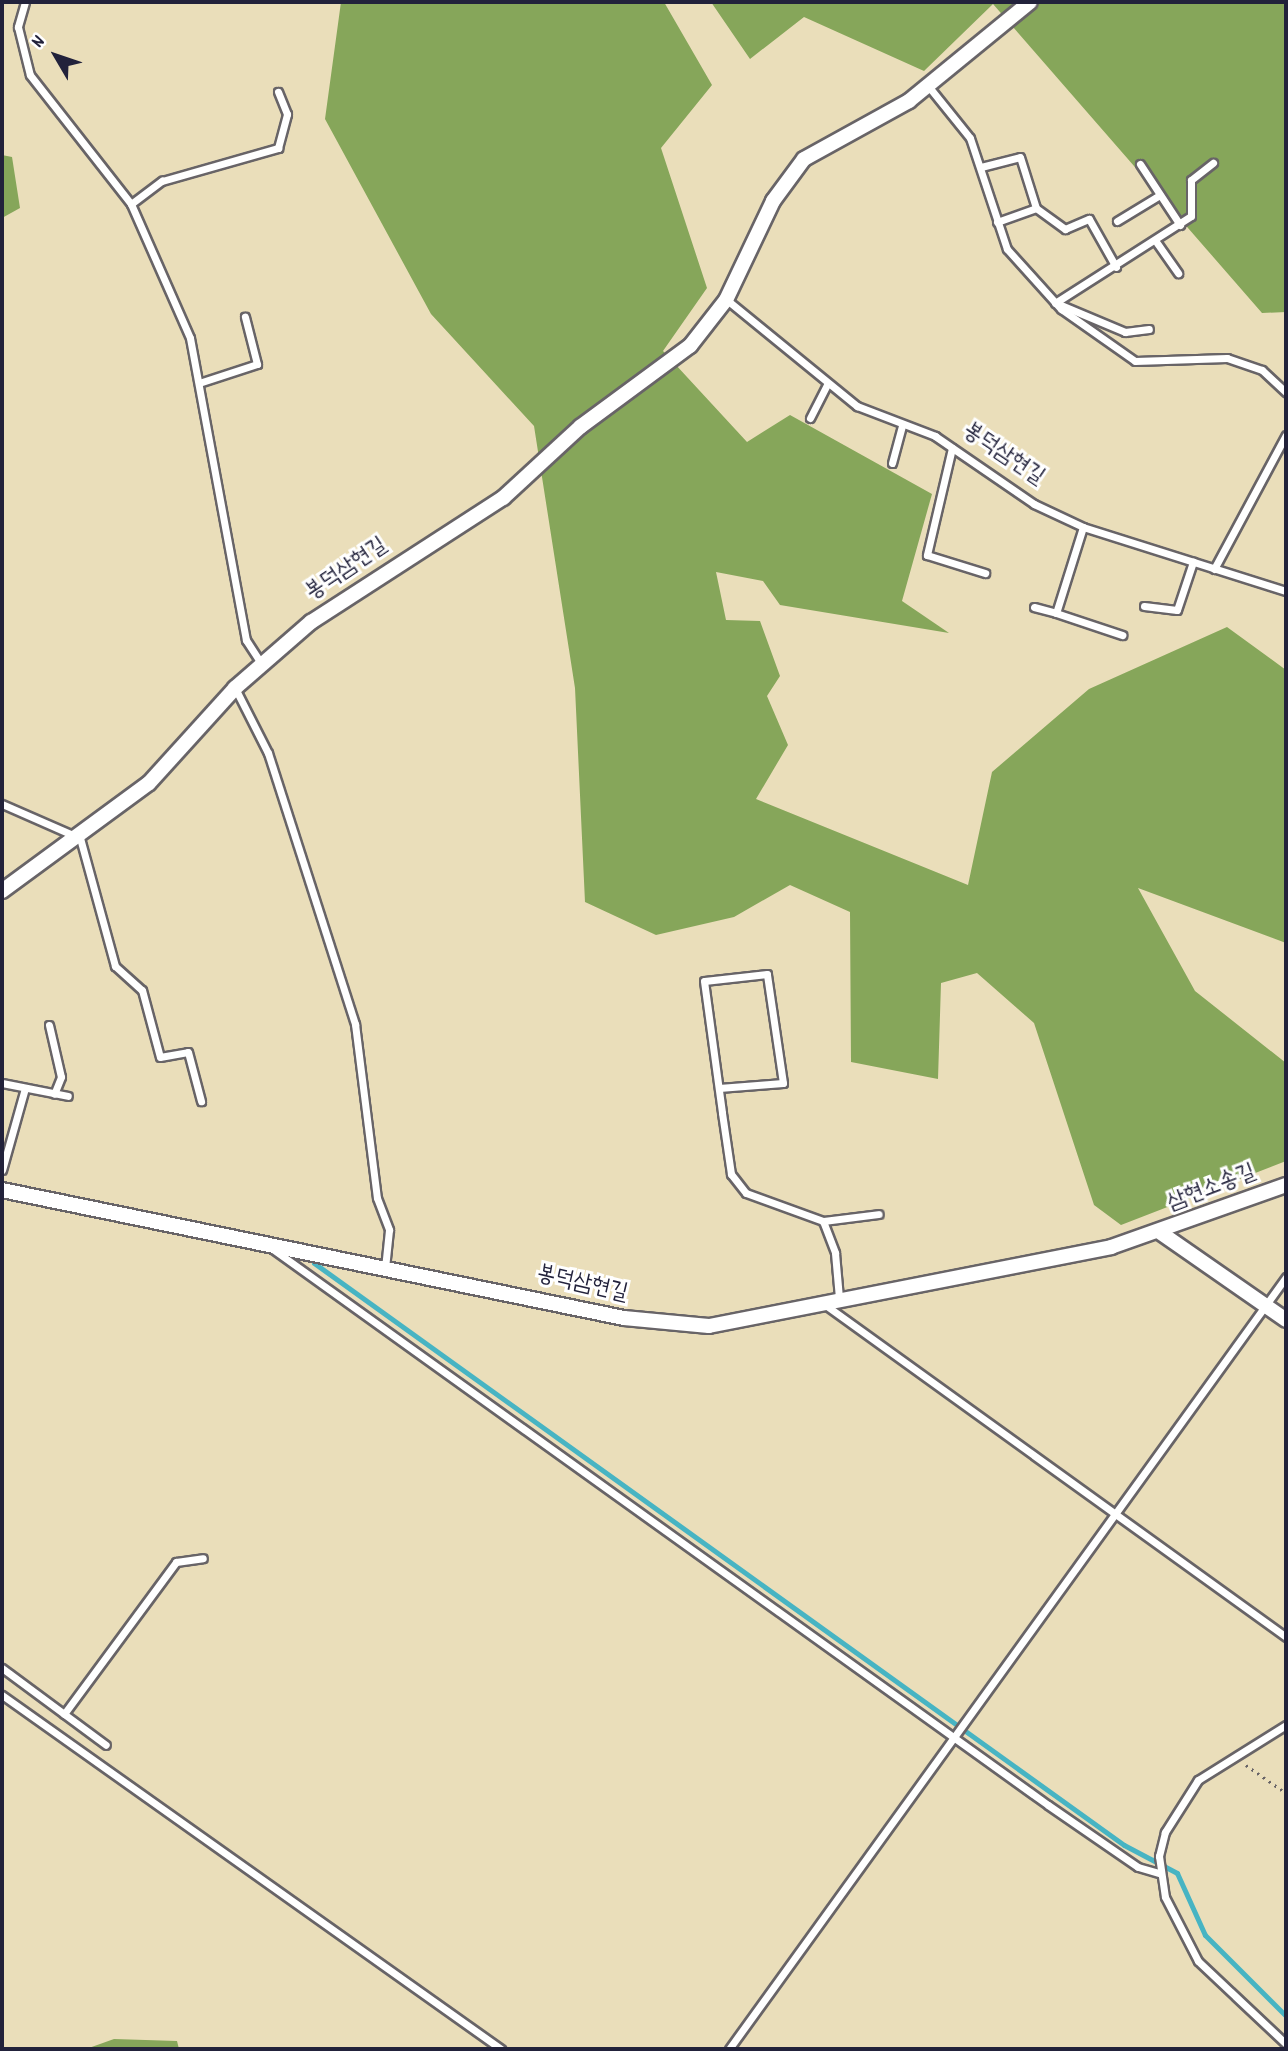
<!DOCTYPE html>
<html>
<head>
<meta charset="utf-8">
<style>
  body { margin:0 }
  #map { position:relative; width:1288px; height:2051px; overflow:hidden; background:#eadeba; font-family:Dekko,"Poor Story",sans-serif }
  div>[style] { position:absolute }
  .forest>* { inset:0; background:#86a65a }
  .stream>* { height:5px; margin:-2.5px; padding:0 2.5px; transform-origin:2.5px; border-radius:2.5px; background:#47b4c3 }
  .path>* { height:2.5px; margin-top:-1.25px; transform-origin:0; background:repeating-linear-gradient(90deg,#686467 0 2px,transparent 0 7px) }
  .roads { filter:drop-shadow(2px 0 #686467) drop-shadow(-2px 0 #686467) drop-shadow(0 2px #686467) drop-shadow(0 -2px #686467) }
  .service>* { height:7px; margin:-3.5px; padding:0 3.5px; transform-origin:3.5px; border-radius:3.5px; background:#fff }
  .minor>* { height:14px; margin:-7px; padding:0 7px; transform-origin:7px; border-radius:7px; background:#fff }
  span { translate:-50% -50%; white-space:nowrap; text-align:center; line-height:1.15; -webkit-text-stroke:6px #fff; paint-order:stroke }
  .street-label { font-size:23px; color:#22223b }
  .frame { position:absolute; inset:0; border:4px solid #22223b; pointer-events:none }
  .north { position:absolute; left:21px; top:21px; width:70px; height:70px; -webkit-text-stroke:5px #fff; paint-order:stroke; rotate:309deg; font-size:19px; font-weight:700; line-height:28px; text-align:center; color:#22223b }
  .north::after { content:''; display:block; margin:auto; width:24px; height:32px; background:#22223b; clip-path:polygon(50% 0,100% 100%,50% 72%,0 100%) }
</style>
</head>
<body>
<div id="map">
  <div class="forest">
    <div style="clip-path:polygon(341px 2px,664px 2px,712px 85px,661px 148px,707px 288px,663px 351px,747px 442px,790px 415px,932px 494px,902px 601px,949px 633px,780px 605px,763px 581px,716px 572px,726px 620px,760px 621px,780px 676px,767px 696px,788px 745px,756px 799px,968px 885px,992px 772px,1089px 689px,1227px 627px,1286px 670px,1286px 943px,1138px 888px,1195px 991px,1286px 1063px,1286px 1161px,1121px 1225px,1094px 1205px,1034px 1023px,977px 973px,941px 983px,938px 1079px,851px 1062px,850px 912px,790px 885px,734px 917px,656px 935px,585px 902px,575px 688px,534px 426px,431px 314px,325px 119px)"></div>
    <div style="clip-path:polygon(711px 2px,1286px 2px,1286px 312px,1262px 313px,993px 4px,924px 71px,804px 17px,750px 59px)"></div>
    <div style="clip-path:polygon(2px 155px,12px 157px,20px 208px,2px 218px)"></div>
    <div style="clip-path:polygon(114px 2039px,177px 2041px,179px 2049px,86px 2049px)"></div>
  </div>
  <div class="stream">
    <div style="left:314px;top:1263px;width:997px;rotate:35.7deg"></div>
    <div style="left:1124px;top:1845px;width:60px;rotate:27.8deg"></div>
    <div style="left:1177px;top:1873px;width:68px;rotate:65.7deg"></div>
    <div style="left:1205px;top:1935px;width:115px;rotate:45deg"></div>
  </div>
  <div class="path">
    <div style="left:1246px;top:1765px;width:49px;rotate:35deg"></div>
  </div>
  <div class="roads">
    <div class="service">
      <div style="left:25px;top:2px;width:26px;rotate:106deg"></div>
      <div style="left:18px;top:27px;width:49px;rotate:76deg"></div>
      <div style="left:30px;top:75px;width:164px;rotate:51.9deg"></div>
      <div style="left:131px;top:204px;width:146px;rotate:66.2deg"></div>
      <div style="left:190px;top:338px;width:307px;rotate:79.5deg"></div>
      <div style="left:246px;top:640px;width:27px;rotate:57deg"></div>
      <div style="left:929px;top:87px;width:65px;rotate:51.2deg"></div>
      <div style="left:970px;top:138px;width:117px;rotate:71.6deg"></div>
      <div style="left:1007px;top:249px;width:81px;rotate:48deg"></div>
      <div style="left:1061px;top:309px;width:90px;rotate:35.1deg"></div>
      <div style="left:1135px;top:361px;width:92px;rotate:-1.9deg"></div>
      <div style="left:1227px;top:358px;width:37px;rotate:19deg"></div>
      <div style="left:1262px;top:370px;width:33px;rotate:43deg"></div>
      <div style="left:1140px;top:164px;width:73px;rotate:56.7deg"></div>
      <div style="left:981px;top:167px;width:40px;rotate:-14.4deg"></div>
      <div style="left:1020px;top:157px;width:53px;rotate:72.6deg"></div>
      <div style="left:131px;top:204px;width:39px;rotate:-37deg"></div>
      <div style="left:162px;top:181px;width:121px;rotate:-15.9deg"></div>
      <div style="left:278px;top:148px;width:35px;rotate:-75deg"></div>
      <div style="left:287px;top:114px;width:24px;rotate:-112deg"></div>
      <div style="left:1117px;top:221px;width:50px;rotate:-31.2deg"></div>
      <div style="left:997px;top:222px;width:41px;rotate:-19.7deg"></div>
      <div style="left:1036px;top:208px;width:36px;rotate:36deg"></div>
      <div style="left:1065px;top:229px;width:26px;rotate:-23deg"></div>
      <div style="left:1089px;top:219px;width:55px;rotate:60.6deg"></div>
      <div style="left:1157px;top:243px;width:37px;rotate:55deg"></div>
      <div style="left:727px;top:300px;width:168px;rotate:39.2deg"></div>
      <div style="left:857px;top:406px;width:84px;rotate:21deg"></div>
      <div style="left:935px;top:436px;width:120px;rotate:34.5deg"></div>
      <div style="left:1034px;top:504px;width:54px;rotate:25.1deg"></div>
      <div style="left:1083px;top:527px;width:213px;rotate:17.5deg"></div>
      <div style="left:1055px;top:303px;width:161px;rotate:-32.6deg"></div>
      <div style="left:1191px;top:216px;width:36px;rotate:-90deg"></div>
      <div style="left:1191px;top:180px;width:28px;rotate:-38deg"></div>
      <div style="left:1056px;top:303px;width:75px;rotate:22.8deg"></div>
      <div style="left:1125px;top:332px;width:24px;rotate:-7deg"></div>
      <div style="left:202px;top:382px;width:58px;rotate:-18.1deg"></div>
      <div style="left:257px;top:364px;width:49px;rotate:-104.3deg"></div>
      <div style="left:810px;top:418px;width:39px;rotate:-63deg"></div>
      <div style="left:952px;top:448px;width:110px;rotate:103.2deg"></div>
      <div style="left:927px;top:555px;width:61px;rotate:17.2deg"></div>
      <div style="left:892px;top:463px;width:38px;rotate:-75deg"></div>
      <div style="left:1083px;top:527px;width:90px;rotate:107.4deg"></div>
      <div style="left:1056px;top:613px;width:70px;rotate:18.4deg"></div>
      <div style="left:1214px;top:569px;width:152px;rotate:-61.8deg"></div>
      <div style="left:1144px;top:606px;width:33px;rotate:7deg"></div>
      <div style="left:1177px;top:610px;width:51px;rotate:-71.6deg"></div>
      <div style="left:1034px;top:607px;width:23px;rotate:15deg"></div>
      <div style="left:235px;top:688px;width:73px;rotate:63.1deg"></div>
      <div style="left:268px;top:753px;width:285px;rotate:72.2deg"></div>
      <div style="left:355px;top:1024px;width:175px;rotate:82.8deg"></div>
      <div style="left:377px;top:1198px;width:34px;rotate:69deg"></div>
      <div style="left:389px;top:1230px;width:36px;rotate:96deg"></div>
      <div style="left:2px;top:804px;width:85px;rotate:23.6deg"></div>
      <div style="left:80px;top:838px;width:133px;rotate:74.7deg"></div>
      <div style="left:115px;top:966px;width:36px;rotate:42deg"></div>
      <div style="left:142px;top:990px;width:69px;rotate:75deg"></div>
      <div style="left:160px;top:1057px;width:28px;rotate:-10deg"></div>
      <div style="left:188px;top:1052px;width:51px;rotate:75.1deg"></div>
      <div style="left:49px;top:1025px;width:53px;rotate:77deg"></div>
      <div style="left:61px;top:1077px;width:18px;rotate:112deg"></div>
      <div style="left:2px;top:1083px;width:67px;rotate:11.1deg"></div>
      <div style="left:719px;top:1088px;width:64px;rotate:-4.5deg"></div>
      <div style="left:783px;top:1083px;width:110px;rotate:-98.4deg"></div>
      <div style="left:767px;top:974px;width:63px;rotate:173.7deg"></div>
      <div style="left:704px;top:981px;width:133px;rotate:82.2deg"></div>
      <div style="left:722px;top:1113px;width:62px;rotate:81.6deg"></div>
      <div style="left:731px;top:1174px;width:24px;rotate:52deg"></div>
      <div style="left:746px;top:1193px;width:82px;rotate:20deg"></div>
      <div style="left:823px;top:1221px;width:34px;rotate:69deg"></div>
      <div style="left:835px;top:1253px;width:45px;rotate:84.9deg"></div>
      <div style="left:2px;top:1170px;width:85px;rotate:-74.3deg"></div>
      <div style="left:823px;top:1221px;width:56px;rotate:-7.1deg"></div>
      <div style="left:274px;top:1250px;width:952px;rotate:35.64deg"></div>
      <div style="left:1048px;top:1805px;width:109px;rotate:34.6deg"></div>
      <div style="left:1138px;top:1867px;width:22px;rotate:16deg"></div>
      <div style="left:824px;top:1304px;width:570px;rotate:35.78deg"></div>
      <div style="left:2px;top:1668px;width:129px;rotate:36.5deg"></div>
      <div style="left:2px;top:1695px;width:612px;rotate:35.35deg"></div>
      <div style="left:64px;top:1714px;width:189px;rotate:-53.6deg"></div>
      <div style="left:176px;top:1562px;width:27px;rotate:-8deg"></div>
      <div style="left:1286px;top:1725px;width:104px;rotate:148deg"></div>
      <div style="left:1198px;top:1780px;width:62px;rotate:122.4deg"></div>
      <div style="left:1165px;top:1832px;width:25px;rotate:104deg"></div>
      <div style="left:1159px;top:1856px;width:41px;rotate:81.7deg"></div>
      <div style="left:1165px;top:1897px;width:72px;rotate:62.7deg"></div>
      <div style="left:1198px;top:1961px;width:121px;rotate:43.3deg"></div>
      <div style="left:729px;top:2049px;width:952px;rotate:-54.19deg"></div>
    </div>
    <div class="minor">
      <div style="left:2px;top:891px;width:182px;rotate:-36.3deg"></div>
      <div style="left:149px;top:783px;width:128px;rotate:-47.8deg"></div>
      <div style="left:235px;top:688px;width:101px;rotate:-41deg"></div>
      <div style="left:311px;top:622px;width:229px;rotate:-32.9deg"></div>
      <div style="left:503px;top:498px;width:105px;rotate:-42.7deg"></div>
      <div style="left:580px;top:427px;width:137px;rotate:-36.4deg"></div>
      <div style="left:690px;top:346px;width:58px;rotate:-52deg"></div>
      <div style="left:726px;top:300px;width:110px;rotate:-64.6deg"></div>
      <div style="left:773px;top:201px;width:52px;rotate:-53.6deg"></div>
      <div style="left:804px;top:159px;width:120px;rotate:-28.9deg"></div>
      <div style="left:909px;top:101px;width:156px;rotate:-39.3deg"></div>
      <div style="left:2px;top:1190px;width:635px;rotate:11.63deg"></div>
      <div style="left:624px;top:1318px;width:85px;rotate:5.4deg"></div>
      <div style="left:709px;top:1326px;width:410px;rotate:-11.1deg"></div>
      <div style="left:1111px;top:1247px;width:186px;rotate:-19.5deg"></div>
      <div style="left:1161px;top:1233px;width:152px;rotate:34.8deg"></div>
    </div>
  </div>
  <div class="street-label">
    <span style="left:1003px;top:455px;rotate:34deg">봉덕삼현길</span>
    <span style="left:347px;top:570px;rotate:-34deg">봉덕삼현길</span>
    <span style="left:1212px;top:1189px;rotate:-21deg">삼현소송길</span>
    <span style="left:582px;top:1285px;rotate:13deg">봉덕삼현길</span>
  </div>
  <div class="frame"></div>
  <div class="north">N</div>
</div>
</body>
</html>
